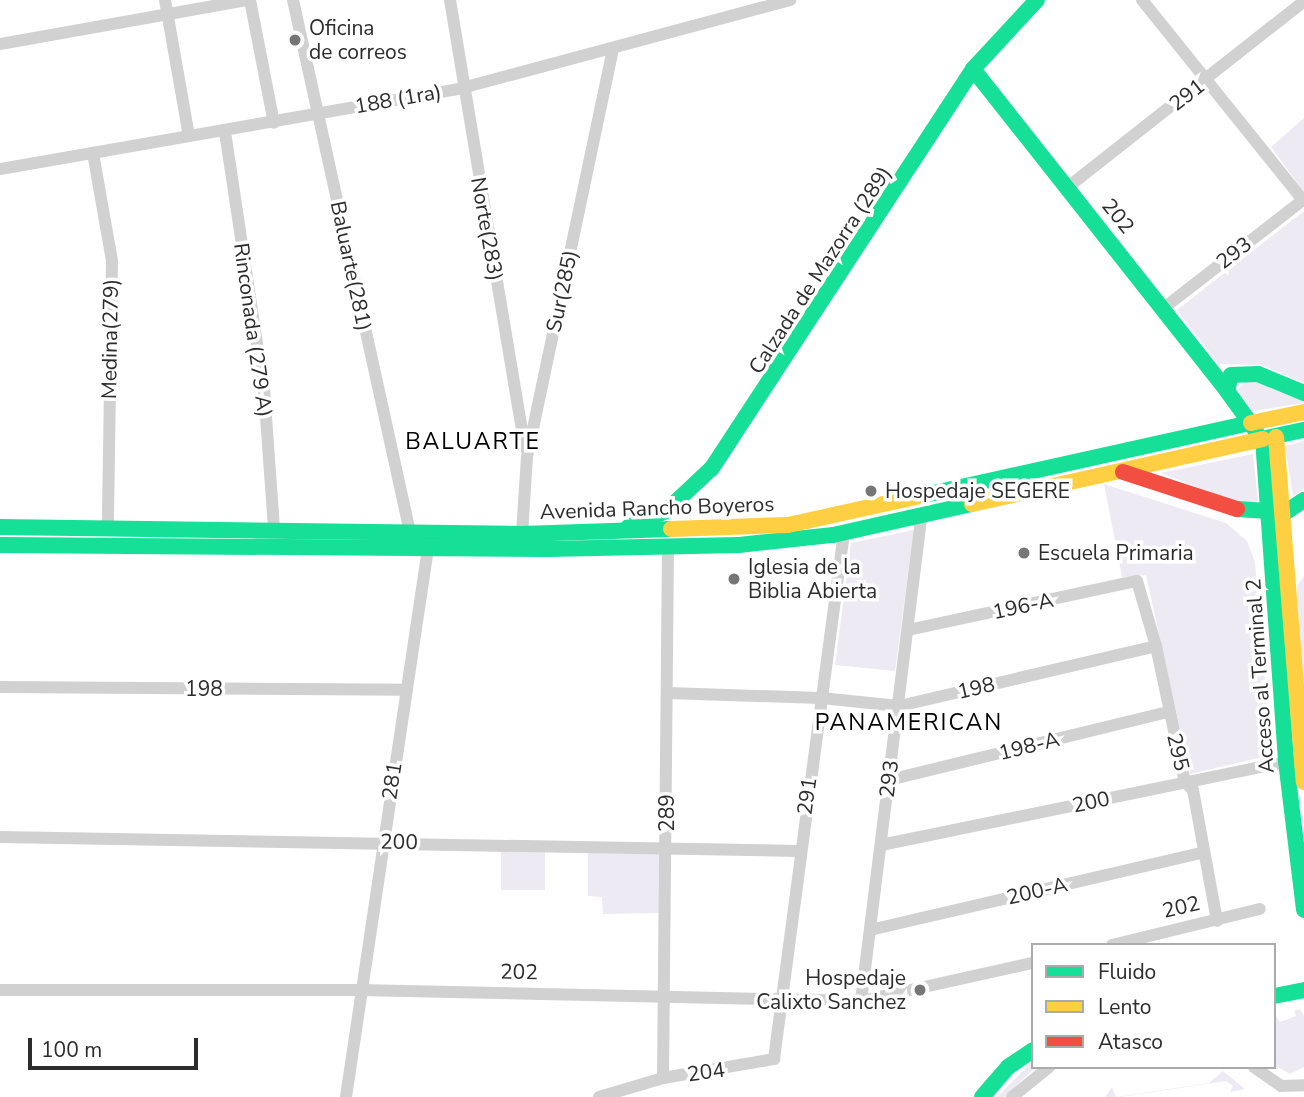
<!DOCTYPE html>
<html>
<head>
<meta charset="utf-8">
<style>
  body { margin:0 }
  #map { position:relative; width:1304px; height:1097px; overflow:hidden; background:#fff; font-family:"Nunito Sans",sans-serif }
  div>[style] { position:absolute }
  .green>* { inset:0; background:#edeaf4; transform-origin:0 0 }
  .street>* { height:12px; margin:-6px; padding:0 6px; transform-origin:6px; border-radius:6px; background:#d1d1d1 }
  .fast>* { height:16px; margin:-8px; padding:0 8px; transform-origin:8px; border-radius:8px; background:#16e098 }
  .slow>* { height:16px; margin:-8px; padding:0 8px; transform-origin:8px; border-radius:8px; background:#ffcf43 }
  .jam>* { height:16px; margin:-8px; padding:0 8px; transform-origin:8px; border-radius:8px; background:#f24e42 }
  .dots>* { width:19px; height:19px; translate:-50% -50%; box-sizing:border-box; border:4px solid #fff; border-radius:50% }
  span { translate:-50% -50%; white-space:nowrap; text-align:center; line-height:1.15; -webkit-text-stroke:7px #fff; paint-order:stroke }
  .poi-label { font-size:21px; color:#2c2c2c }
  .left { translate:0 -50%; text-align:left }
  .right { translate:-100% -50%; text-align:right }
  .street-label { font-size:21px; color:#2c2c2c }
  .neighbourhood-label { font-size:23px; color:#000; letter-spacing:2px }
  .legend { position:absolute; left:1031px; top:943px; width:245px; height:126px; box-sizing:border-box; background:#fff; border:2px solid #ababab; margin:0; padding:9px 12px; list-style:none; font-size:21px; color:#2c2c2c }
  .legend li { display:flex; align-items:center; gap:14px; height:35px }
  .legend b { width:35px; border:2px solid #ababab }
  .scale { position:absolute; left:28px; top:1038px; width:170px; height:32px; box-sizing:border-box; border:4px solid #2c2c2c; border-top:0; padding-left:9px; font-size:21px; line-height:24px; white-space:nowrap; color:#2c2c2c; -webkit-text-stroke:5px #fff; paint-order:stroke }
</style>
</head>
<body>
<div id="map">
  <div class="green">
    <div style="clip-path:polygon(1304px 118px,1304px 192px,1271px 147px)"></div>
    <div style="clip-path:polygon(1304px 211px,1304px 383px,1262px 365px,1218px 364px,1177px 310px)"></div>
    <div style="clip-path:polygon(1249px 378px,1304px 399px,1304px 403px,1253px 411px,1238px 389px)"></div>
    <div style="clip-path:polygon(1304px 441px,1304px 489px,1293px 496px,1285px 446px)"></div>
    <div style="clip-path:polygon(1253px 454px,1258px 501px,1246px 506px,1161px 473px)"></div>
    <div style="clip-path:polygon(1104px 484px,1226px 523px,1247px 541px,1255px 562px,1271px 755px,1190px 774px,1146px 575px,1122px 577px)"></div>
    <div style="clip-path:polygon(914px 530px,895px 671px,835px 665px,851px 543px)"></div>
    <div style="clip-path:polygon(1304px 576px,1304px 727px,1297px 586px)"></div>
    <div style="left:545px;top:849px;width:41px;height:44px;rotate:90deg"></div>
    <div style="clip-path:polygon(588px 850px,661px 851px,660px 913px,603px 914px,602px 897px,588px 896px)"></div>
    <div style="clip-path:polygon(1300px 1009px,1304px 1016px,1304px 1067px,1290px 1074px,1274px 1065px,1274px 1014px,1280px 1022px,1296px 1016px,1294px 1011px)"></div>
    <div style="clip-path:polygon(1033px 1061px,1036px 1067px,1004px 1097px,997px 1097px)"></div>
    <div style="clip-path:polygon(1223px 1071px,1245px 1089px,1230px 1092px,1233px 1086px,1226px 1081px,1120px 1097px,1105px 1097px,1112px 1087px,1116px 1097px,1209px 1083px)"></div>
  </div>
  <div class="street">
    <div style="left:165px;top:0;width:138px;rotate:80deg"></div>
    <div style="left:250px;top:0;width:125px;rotate:79deg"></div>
    <div style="left:293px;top:0;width:545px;rotate:77.6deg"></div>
    <div style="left:450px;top:0;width:454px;rotate:80.5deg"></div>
    <div style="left:1142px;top:0;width:257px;rotate:51.2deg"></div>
    <div style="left:1303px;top:200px;width:175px;rotate:142.2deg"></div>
    <div style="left:0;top:44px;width:252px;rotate:-10.1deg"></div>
    <div style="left:225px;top:132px;width:260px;rotate:81.4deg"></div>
    <div style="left:264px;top:389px;width:141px;rotate:85.9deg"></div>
    <div style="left:93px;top:153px;width:110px;rotate:80deg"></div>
    <div style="left:112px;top:261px;width:265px;rotate:90.9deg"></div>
    <div style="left:0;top:169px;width:469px;rotate:-9.9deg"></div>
    <div style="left:462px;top:88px;width:340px;rotate:-15deg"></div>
    <div style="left:1068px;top:187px;width:300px;rotate:-38.2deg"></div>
    <div style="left:522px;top:534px;width:77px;rotate:-86.3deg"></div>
    <div style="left:527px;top:457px;width:416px;rotate:-78.1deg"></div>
    <div style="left:908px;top:630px;width:234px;rotate:-12.1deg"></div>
    <div style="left:1137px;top:581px;width:68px;rotate:73.7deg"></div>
    <div style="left:1156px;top:646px;width:139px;rotate:78deg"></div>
    <div style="left:1185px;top:782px;width:11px;rotate:45deg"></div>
    <div style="left:1193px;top:790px;width:133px;rotate:79.6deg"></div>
    <div style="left:0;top:687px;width:407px;rotate:0.4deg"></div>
    <div style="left:668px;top:693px;width:153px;rotate:1.9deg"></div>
    <div style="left:821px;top:698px;width:78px;rotate:5.9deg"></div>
    <div style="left:899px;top:706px;width:264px;rotate:-13.1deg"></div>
    <div style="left:889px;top:780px;width:288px;rotate:-13.7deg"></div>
    <div style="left:0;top:837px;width:799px;rotate:1deg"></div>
    <div style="left:881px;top:845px;width:422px;rotate:-11.6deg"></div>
    <div style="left:870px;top:930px;width:343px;rotate:-13.1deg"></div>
    <div style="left:1112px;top:945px;width:152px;rotate:-13.7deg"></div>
    <div style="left:0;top:990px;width:359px"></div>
    <div style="left:359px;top:990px;width:502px;rotate:1.26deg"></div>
    <div style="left:861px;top:1001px;width:176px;rotate:-12.5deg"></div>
    <div style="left:861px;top:1001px;width:489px;rotate:-82.9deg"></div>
    <div style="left:1254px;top:1067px;width:33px;rotate:35deg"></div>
    <div style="left:1281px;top:1086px;width:23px;rotate:-2deg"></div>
    <div style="left:663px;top:1078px;width:530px;rotate:-89.46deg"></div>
    <div style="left:346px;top:1097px;width:555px;rotate:-81.5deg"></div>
    <div style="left:599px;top:1097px;width:67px;rotate:-16.5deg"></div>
    <div style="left:663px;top:1078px;width:113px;rotate:-9.7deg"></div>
    <div style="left:774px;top:1059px;width:532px;rotate:-82.43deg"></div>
    <div style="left:1012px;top:1097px;width:48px;rotate:-39deg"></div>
  </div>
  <div class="fast">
    <div style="left:973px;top:69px;width:410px;rotate:51.7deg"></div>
    <div style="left:1256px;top:431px;width:49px;rotate:-125.9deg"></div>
    <div style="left:1227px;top:391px;width:16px;rotate:-76deg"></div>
    <div style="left:1231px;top:375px;width:27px;rotate:-2deg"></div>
    <div style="left:1258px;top:374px;width:50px;rotate:22.4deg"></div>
    <div style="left:1266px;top:438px;width:39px;rotate:-12deg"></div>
    <div style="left:1263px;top:439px;width:323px;rotate:85.9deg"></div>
    <div style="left:1286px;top:761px;width:150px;rotate:83.1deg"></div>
    <div style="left:925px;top:495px;width:334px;rotate:-12.5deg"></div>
    <div style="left:1237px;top:509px;width:49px;rotate:3.5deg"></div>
    <div style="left:1286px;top:512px;width:22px;rotate:-34deg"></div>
    <div style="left:0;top:527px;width:522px;rotate:0.77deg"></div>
    <div style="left:522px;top:534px;width:149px;rotate:-1.9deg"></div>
    <div style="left:628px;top:527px;width:41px;rotate:-22.8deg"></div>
    <div style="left:666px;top:511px;width:63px;rotate:-43.1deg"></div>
    <div style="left:712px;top:468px;width:477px;rotate:-56.8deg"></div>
    <div style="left:973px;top:69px;width:94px;rotate:-47.2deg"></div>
    <div style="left:0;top:545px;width:548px;rotate:0.42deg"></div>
    <div style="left:548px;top:549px;width:191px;rotate:-1.2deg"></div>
    <div style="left:739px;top:545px;width:95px;rotate:-6.1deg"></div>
    <div style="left:833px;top:535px;width:142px;rotate:-12.6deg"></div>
    <div style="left:1274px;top:996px;width:31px;rotate:-11deg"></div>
    <div style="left:982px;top:1097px;width:40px;rotate:-49deg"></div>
    <div style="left:1008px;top:1067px;width:30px;rotate:-34deg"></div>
  </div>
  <div class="slow">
    <div style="left:1251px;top:423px;width:54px;rotate:-11.7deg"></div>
    <div style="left:1276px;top:437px;width:346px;rotate:85.4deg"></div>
    <div style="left:972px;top:504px;width:298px;rotate:-12.6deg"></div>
    <div style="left:671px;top:529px;width:117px;rotate:-2deg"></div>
    <div style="left:788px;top:525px;width:140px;rotate:-12.4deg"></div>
  </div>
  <div class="jam">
    <div style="left:1123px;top:472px;width:120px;rotate:18deg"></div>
  </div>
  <div class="dots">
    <div style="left:295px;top:40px;background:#767676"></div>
    <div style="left:871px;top:491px;background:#767676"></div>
    <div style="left:1024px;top:553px;background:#767676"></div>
    <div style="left:734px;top:579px;background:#767676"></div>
    <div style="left:920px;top:990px;background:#767676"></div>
  </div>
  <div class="poi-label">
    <span class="left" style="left:309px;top:40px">Oficina<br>de correos</span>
    <span class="left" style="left:885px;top:491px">Hospedaje SEGERE</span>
    <span class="left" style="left:1038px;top:553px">Escuela Primaria</span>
    <span class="left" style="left:748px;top:579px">Iglesia de la<br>Biblia Abierta</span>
    <span class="right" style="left:906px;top:990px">Hospedaje<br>Calixto Sanchez</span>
  </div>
  <div class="street-label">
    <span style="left:1187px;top:95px;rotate:-38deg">291</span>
    <span style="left:398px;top:99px;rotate:-10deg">188 (1ra)</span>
    <span style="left:1118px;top:216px;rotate:51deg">202</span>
    <span style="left:487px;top:229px;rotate:80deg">Norte(283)</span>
    <span style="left:1234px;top:253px;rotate:-38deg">293</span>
    <span style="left:351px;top:266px;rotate:78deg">Baluarte(281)</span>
    <span style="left:820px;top:270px;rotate:-57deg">Calzada de Mazorra (289)</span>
    <span style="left:562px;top:291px;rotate:-78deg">Sur(285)</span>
    <span style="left:253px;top:330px;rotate:82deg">Rinconada (279 A)</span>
    <span style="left:110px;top:339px;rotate:-89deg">Medina(279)</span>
    <span style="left:657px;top:508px;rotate:-2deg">Avenida Rancho Boyeros</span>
    <span style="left:1023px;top:606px;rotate:-12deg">196-A</span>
    <span style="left:1260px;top:676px;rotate:-94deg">Acceso al Terminal 2</span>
    <span style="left:976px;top:688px;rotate:-13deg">198</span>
    <span style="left:204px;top:689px">198</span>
    <span style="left:1029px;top:746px;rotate:-14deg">198-A</span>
    <span style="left:1178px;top:752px;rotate:77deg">295</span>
    <span style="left:889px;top:779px;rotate:-83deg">293</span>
    <span style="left:392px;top:781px;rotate:-81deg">281</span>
    <span style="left:807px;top:796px;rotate:-82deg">291</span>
    <span style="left:1091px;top:802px;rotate:-12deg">200</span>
    <span style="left:667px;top:813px;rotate:-90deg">289</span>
    <span style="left:399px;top:842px;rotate:1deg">200</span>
    <span style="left:1037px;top:891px;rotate:-13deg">200-A</span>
    <span style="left:1181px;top:907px;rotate:-13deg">202</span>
    <span style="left:519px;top:972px;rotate:1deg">202</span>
    <span style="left:706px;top:1072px;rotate:-8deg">204</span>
  </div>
  <div class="neighbourhood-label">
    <span style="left:473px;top:442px">BALUARTE</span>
    <span style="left:909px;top:723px">PANAMERICAN</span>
  </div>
  <ul class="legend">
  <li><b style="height:9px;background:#16e098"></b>Fluido</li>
  <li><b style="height:9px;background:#ffcf43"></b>Lento</li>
  <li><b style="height:9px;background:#f24e42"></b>Atasco</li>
  </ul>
  <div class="scale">100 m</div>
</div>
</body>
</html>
